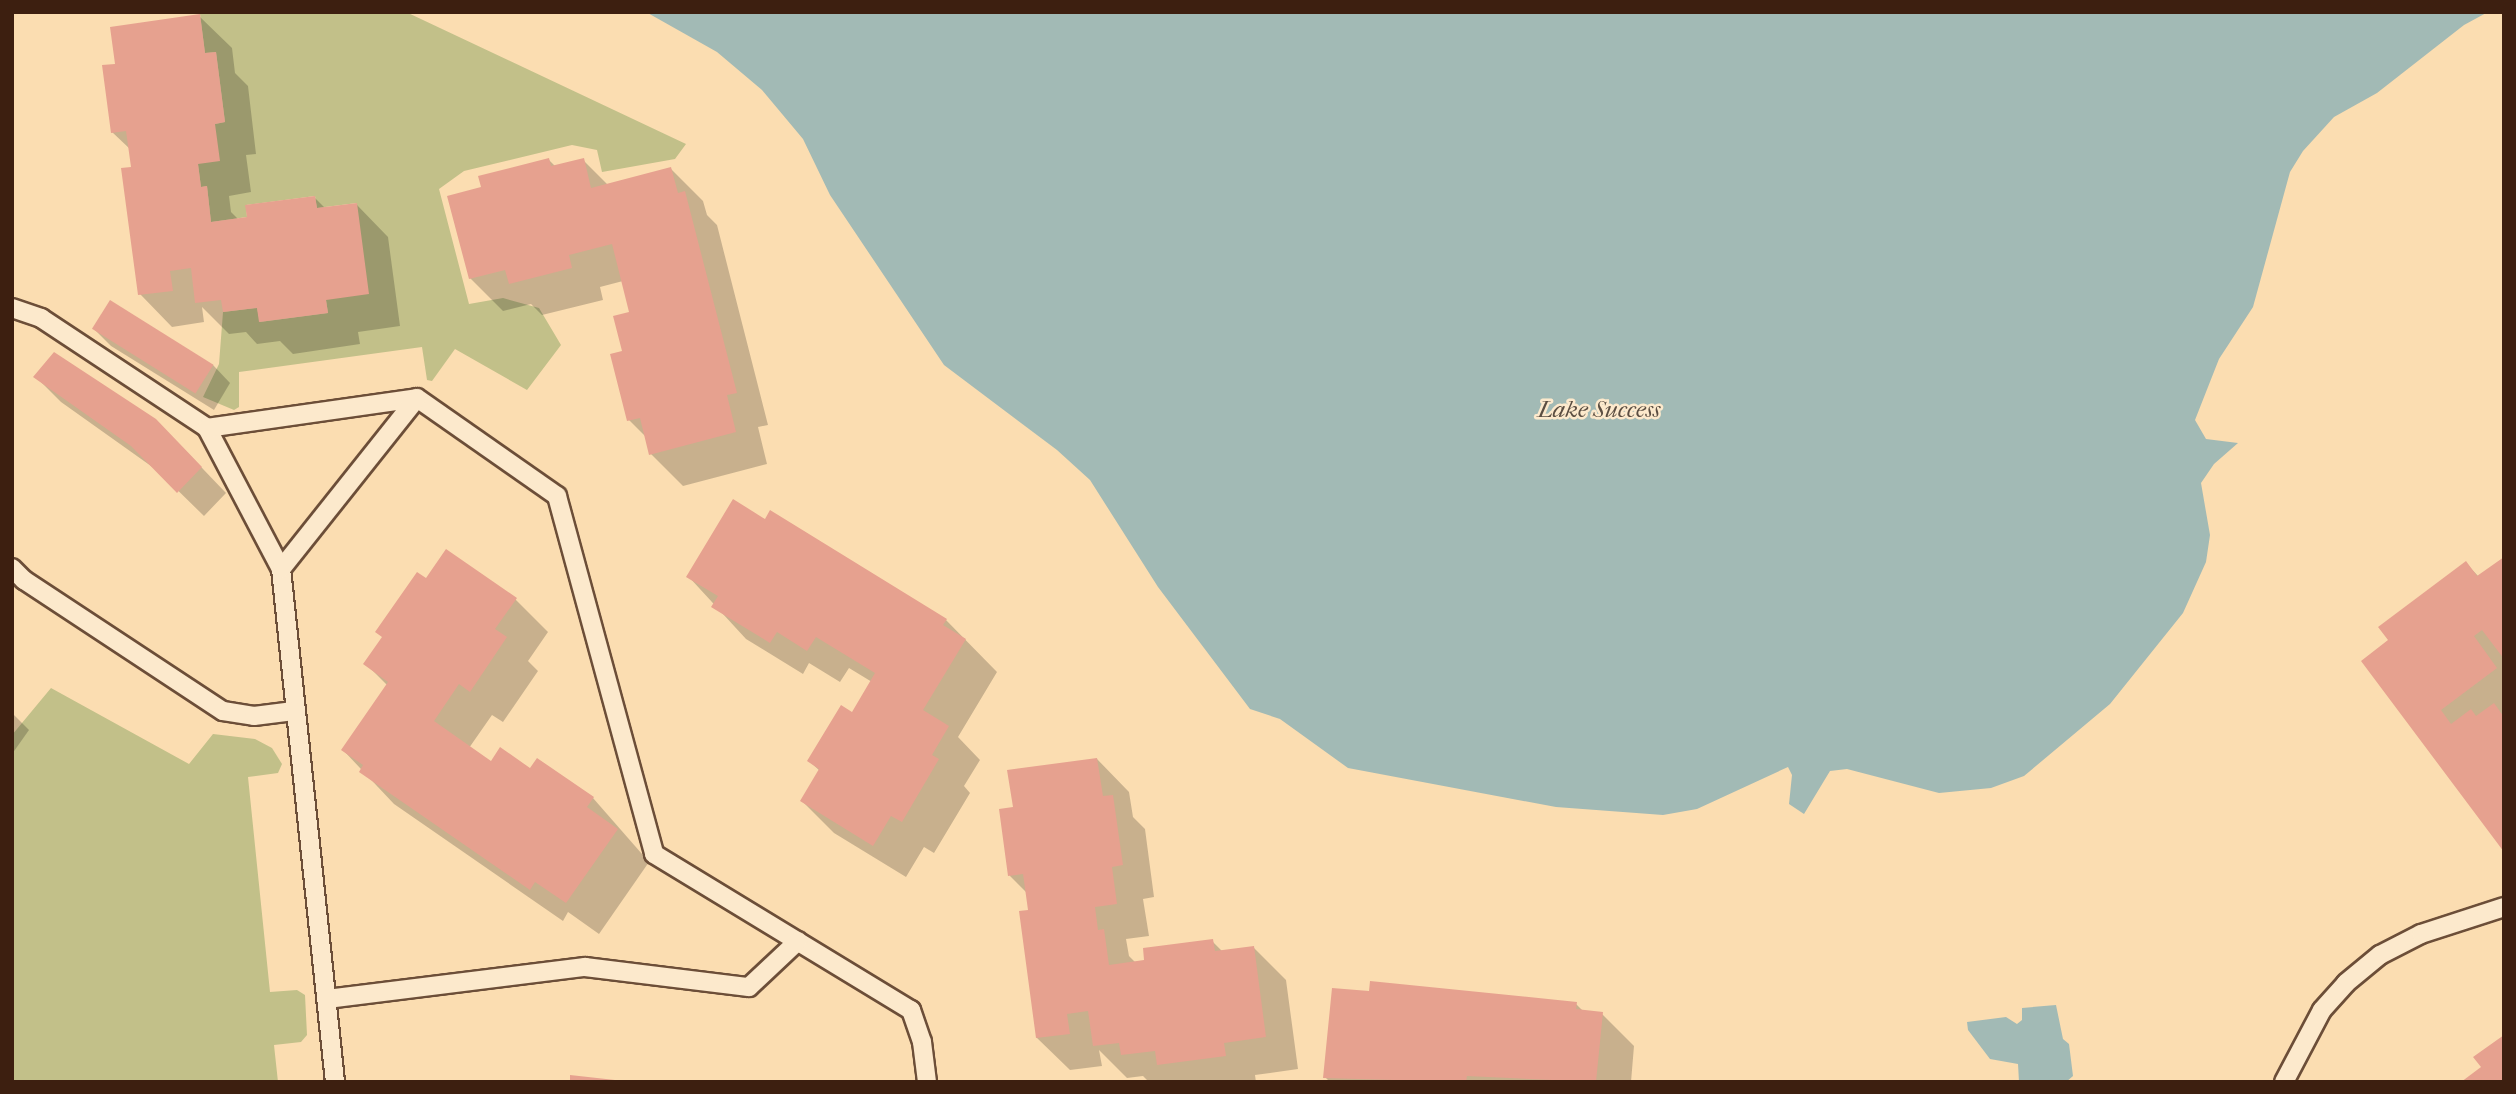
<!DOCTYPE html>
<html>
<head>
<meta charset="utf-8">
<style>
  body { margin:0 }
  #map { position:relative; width:2516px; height:1094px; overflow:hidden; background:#fbddb1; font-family:"IM FELL French Canon",serif }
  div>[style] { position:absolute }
  .green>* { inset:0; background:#c2c089 }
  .water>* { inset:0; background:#a2bab5 }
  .shadow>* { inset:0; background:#0003 }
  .building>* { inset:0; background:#e6a18f; transform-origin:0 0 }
  .roads { filter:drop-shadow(2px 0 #6c4e38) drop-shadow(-2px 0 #6c4e38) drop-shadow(0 2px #6c4e38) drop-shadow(0 -2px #6c4e38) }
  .service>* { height:18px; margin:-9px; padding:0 9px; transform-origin:9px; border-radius:9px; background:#fce9cc }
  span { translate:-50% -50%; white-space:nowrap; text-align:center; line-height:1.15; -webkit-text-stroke:5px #fce9cc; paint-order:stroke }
  .water-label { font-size:24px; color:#5b4e42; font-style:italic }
  .frame { position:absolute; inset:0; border:14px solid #3d1f10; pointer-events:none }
</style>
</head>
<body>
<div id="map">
  <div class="green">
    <div style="clip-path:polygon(204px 12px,406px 12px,686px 144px,675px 159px,602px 172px,597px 150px,572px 145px,464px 171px,439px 189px,469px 304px,503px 298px,539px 308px,561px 345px,527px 390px,455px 349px,432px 381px,427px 380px,422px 347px,239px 372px,239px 407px,234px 410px,203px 397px,219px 364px,223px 312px,257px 308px,260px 322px,328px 313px,326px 300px,357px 203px,317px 208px,315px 196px,246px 205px,247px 217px,211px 222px,207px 186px,201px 187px,198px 164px,215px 124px,225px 122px,216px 52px,205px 53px,200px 14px)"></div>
    <div style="clip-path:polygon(51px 688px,189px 764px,213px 734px,255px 739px,272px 748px,282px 764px,278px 773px,248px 777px,270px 992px,297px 990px,305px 995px,307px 1035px,301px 1042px,274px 1045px,278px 1082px,12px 1082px,12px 735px)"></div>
  </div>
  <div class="water">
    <div style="clip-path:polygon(646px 12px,2488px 12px,2464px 25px,2377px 93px,2334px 117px,2303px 151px,2290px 172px,2253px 307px,2219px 359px,2195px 420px,2206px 439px,2238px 443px,2214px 464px,2201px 483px,2210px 535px,2206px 562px,2183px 613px,2110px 704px,2024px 776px,1991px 788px,1939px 793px,1847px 769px,1830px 771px,1804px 814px,1789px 804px,1792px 775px,1788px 767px,1697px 809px,1663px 815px,1556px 807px,1348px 768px,1280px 719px,1250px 709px,1158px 587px,1090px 480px,1057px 450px,944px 365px,830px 195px,803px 139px,762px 90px,717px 52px)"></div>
    <div style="clip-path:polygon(2056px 1005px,2063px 1039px,2069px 1044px,2073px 1076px,2066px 1082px,2019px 1082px,2018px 1064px,1990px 1059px,1968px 1030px,1967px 1022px,2006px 1017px,2017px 1024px,2022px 1020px,2022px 1008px)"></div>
  </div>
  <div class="shadow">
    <div style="clip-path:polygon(199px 16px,232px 48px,235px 73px,248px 86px,256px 154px,246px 155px,251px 192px,229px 196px,231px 212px,239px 220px,315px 198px,326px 209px,356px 204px,388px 237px,400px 326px,358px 332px,360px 344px,293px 354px,280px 341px,257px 344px,246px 332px,229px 334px,202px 307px,204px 322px,172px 327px,140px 294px,131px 150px,112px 132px,117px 66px)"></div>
    <div style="clip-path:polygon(549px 160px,556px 167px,583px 160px,608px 185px,671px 169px,703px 201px,707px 215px,717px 225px,768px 425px,758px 427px,767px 464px,683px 486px,651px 454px,646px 437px,629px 420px,631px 313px,623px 281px,600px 287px,603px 300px,542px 315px,531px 304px,503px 311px,470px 278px,483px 189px)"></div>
    <div style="clip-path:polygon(94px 329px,213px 365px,230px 383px,214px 410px,111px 346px)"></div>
    <div style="clip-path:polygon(35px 376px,181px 446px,226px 493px,204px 516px,158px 471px,61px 402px)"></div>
    <div style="clip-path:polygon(2504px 559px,2504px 849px,2391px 640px,2466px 563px,2479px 577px)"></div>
    <div style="clip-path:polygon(688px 576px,946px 620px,997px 672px,958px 737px,980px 760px,964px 786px,970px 793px,934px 853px,924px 847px,906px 877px,834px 833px,802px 801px,820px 771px,809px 761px,853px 714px,872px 682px,849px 668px,840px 682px,809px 663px,803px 674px,746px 639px)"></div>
    <div style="clip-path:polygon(427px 580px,515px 599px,548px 632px,528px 661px,538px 671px,503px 722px,492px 715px,469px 748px,492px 763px,530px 770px,593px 798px,649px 862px,599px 934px,568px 912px,563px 921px,394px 804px,343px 750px,388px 686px,366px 664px)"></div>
    <div style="clip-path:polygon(12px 713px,29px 730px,12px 754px)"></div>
    <div style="clip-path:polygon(1097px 759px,1129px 792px,1133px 817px,1145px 829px,1154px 897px,1143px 899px,1149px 936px,1126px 939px,1129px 956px,1136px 963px,1212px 941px,1223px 952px,1254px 948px,1286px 980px,1298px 1069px,1255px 1075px,1256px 1082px,1149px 1082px,1143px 1076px,1127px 1078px,1099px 1050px,1102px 1066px,1070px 1070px,1037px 1038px,1028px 894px,1010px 876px,1015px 809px)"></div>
    <div style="clip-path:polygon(1576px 1004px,1584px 1012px,1602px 1014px,1634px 1046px,1631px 1082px,1330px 1082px,1325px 1077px)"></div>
  </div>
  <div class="building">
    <div style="clip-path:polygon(200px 14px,205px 53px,216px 52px,225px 122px,215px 124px,220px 161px,198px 164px,201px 187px,207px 186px,211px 222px,247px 217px,245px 205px,315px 196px,317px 208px,357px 203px,369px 294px,326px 300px,328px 313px,259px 322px,257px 308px,223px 312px,221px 300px,195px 303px,191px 268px,170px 271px,173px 291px,138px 295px,121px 168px,131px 167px,126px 131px,111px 133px,102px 65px,115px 64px,110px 27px)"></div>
    <div style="clip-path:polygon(549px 158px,551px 166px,584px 158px,591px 188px,671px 167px,678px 193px,685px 191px,737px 393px,727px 395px,736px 432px,649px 455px,640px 418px,627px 421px,610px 354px,622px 351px,613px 316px,629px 312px,612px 244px,569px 255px,572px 268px,509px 284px,505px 270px,469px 279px,447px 196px,481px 187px,478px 176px)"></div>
    <div style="left:110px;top:300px;width:122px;height:34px;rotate:32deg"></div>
    <div style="clip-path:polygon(54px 352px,156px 419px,202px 467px,177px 493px,131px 446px,33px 377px)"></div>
    <div style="clip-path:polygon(733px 499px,765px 519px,770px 510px,947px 619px,943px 625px,966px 639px,923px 710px,949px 726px,932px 755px,939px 759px,902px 822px,891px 816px,873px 846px,800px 801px,819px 769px,807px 761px,841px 705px,852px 712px,875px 673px,816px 637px,807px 651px,777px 632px,770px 643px,711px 607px,718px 596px,686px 577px)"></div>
    <div style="clip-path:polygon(446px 549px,517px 598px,495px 629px,507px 637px,470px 692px,459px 684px,434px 721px,491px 761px,500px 747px,530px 768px,537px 758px,594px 797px,587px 807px,618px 829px,566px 903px,535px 882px,530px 890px,359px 772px,363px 765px,341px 750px,388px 682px,363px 664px,382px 637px,375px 632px,417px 572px,426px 578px)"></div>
    <div style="clip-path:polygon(2504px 557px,2504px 659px,2482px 630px,2474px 636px,2497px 668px,2441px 710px,2451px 724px,2471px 709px,2476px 716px,2494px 703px,2504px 717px,2504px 852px,2361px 661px,2388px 640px,2378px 627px,2466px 561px,2477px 576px)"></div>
    <div style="clip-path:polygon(1097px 758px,1103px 796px,1113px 795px,1123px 865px,1112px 867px,1117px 904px,1095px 907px,1098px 930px,1104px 929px,1109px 965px,1144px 960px,1143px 948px,1213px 939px,1215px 951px,1254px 946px,1266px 1037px,1224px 1043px,1226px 1056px,1157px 1065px,1155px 1051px,1121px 1055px,1119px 1043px,1093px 1046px,1088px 1011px,1067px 1014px,1070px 1034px,1036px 1038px,1019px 911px,1028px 910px,1023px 874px,1008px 876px,999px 809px,1013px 807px,1007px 770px)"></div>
    <div style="clip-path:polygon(1370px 981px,1577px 1002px,1576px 1009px,1603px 1012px,1596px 1082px,1467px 1076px,1466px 1082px,1323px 1078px,1332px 988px,1369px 991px)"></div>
    <div style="clip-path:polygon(2504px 1035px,2504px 1082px,2461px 1082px,2481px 1067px,2473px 1057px)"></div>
    <div style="clip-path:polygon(570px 1075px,615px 1080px,615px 1082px,570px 1082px)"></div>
  </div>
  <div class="roads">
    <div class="service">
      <div style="left:12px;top:308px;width:31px;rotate:19deg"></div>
      <div style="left:41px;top:318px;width:199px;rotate:33.5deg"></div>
      <div style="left:207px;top:428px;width:159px;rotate:62.3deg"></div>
      <div style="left:281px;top:569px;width:516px;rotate:83.99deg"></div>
      <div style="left:207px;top:428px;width:212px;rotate:-8.1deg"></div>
      <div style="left:417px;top:398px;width:171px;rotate:35deg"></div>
      <div style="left:557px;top:496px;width:371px;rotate:74.8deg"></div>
      <div style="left:654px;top:854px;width:301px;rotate:31.3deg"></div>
      <div style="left:911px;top:1010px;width:34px;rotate:71deg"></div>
      <div style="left:922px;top:1042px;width:40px;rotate:82.9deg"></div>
      <div style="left:12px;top:568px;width:17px;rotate:45deg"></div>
      <div style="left:24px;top:580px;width:238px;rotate:33.4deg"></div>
      <div style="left:223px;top:711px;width:31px;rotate:9deg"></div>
      <div style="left:254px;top:716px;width:40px;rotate:-7.1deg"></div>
      <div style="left:281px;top:569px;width:218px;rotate:-51.5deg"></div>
      <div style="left:327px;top:999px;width:260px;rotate:-7.1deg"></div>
      <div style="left:585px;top:967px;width:165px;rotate:7deg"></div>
      <div style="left:749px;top:987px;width:67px;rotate:-43.2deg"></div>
      <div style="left:2284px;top:1082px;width:81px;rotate:-62.2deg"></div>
      <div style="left:2322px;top:1010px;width:36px;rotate:-48deg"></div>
      <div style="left:2346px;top:983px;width:44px;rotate:-39.5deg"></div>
      <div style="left:2380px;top:955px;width:46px;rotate:-27.1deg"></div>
      <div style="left:2421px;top:934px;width:87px;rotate:-18deg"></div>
    </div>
  </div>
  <div class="water-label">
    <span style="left:1599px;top:410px">Lake Success</span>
  </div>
  <div class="frame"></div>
</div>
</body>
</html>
